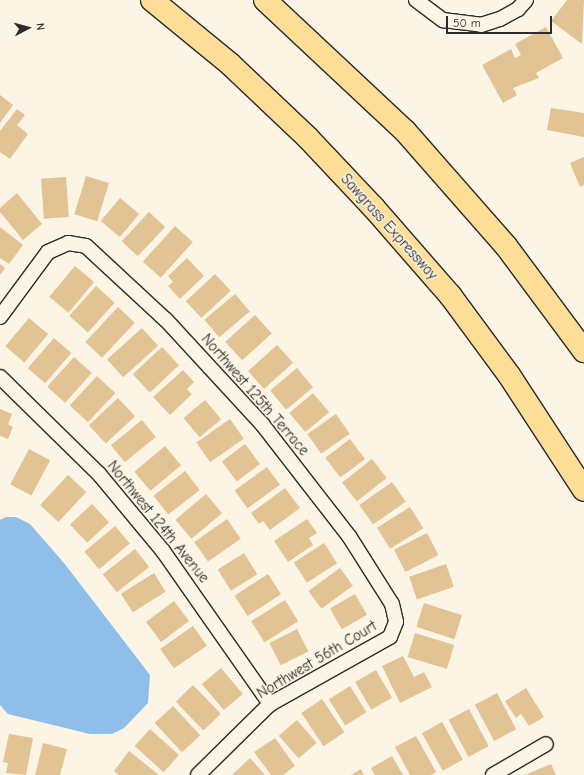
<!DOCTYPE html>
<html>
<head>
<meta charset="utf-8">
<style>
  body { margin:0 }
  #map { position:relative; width:584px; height:775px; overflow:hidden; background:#fcf5e5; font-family:"Comic Neue",sans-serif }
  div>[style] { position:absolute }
  .water>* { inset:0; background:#8ebee9 }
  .building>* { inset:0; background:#e1c394; transform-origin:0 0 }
  .roads { filter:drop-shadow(1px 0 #2b2b2b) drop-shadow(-1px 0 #2b2b2b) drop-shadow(0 1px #2b2b2b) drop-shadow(0 -1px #2b2b2b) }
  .street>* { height:14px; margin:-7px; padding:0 7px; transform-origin:7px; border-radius:7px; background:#fcf5e5 }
  .highway>* { height:22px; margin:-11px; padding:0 11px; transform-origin:11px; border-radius:11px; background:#fedd96 }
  span { translate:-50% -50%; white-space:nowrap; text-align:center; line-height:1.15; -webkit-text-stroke:3px #fcf5e5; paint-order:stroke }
  .street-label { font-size:15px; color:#2b2b2b }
  .north { position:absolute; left:8px; top:8px; width:40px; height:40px; -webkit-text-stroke:3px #fcf5e5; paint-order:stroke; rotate:84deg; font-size:11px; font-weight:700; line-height:16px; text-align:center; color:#2b2b2b }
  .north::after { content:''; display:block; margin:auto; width:14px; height:18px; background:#2b2b2b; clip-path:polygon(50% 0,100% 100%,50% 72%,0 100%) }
  .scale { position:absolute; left:446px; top:16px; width:106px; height:18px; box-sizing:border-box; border:2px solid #2b2b2b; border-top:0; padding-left:5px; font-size:12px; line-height:14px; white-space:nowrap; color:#2b2b2b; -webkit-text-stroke:3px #fcf5e5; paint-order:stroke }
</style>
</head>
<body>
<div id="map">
  <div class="water">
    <div style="clip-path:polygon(6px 517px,16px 517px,30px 524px,64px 563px,150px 675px,148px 703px,124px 728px,112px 734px,90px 734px,8px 714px,0 705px,0 520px)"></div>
  </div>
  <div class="building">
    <div style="clip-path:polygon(567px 0,584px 0,582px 44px,551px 21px)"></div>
    <div style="clip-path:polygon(546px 27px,563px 58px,536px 73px,539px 78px,513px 88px,517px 95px,503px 103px,482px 65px,511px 49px,515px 58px,521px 55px,515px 44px)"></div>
    <div style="clip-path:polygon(0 95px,13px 105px,0 123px)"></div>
    <div style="clip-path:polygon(551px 108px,584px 113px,584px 137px,547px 130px)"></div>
    <div style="clip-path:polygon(17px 109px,25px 115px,17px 125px,28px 134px,10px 159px,0 152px,0 131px)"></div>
    <div style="clip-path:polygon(584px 157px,584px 185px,580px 187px,570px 163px)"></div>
    <div style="left:86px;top:176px;width:24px;height:40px;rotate:17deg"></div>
    <div style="left:66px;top:177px;width:40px;height:25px;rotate:86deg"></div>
    <div style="clip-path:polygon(17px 193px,42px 224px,23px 240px,0 212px,0 208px)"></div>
    <div style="left:120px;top:198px;width:25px;height:30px;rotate:40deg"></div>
    <div style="left:149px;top:212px;width:22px;height:40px;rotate:43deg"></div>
    <div style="left:175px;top:226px;width:24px;height:48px;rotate:42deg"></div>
    <div style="clip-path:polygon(0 227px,23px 245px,9px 264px,0 258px)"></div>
    <div style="clip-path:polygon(187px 258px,204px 276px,180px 299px,168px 286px,173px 282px,168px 276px)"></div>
    <div style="clip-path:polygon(0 264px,5px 268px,0 275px)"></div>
    <div style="left:75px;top:266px;width:25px;height:40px;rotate:40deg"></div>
    <div style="left:215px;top:274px;width:23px;height:40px;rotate:47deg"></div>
    <div style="left:96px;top:286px;width:25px;height:40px;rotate:42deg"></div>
    <div style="left:235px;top:294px;width:23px;height:40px;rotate:50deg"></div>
    <div style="left:118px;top:307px;width:23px;height:48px;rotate:43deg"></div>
    <div style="left:255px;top:315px;width:25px;height:40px;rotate:48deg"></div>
    <div style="left:29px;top:318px;width:25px;height:37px;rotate:40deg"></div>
    <div style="left:142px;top:328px;width:24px;height:47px;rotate:48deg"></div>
    <div style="left:54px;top:338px;width:23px;height:40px;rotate:41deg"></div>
    <div style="left:277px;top:345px;width:24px;height:39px;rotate:48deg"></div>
    <div style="left:162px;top:347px;width:25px;height:40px;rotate:47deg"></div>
    <div style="left:74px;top:357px;width:24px;height:40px;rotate:42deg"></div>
    <div style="left:297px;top:368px;width:25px;height:35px;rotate:50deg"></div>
    <div style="clip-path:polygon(183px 370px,194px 382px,187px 389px,192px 394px,170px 415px,153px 397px)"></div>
    <div style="left:97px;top:376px;width:25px;height:40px;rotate:43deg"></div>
    <div style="left:313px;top:393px;width:25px;height:31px;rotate:50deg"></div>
    <div style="left:118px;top:398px;width:25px;height:40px;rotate:47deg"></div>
    <div style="left:205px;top:400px;width:25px;height:28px;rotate:50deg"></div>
    <div style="clip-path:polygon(0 409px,12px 414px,8px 424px,13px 427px,8px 439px,0 436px)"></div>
    <div style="left:336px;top:414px;width:24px;height:35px;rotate:55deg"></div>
    <div style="left:230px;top:419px;width:24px;height:41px;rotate:55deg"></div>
    <div style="left:142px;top:420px;width:22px;height:40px;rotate:51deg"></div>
    <div style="left:350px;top:439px;width:25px;height:31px;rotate:53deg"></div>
    <div style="left:245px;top:444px;width:25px;height:29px;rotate:53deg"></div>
    <div style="left:165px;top:446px;width:25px;height:40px;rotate:50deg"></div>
    <div style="left:29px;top:449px;width:24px;height:40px;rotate:28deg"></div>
    <div style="left:372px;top:459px;width:24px;height:38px;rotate:52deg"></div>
    <div style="left:267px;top:467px;width:22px;height:40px;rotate:54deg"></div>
    <div style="left:185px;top:471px;width:24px;height:40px;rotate:52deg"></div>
    <div style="left:68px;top:475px;width:25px;height:41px;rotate:43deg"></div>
    <div style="left:392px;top:482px;width:24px;height:40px;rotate:55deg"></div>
    <div style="clip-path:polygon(285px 488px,300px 508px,270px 530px,263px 521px,259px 524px,251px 513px)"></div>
    <div style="left:206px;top:494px;width:25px;height:40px;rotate:50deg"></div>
    <div style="left:92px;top:504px;width:25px;height:30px;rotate:47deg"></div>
    <div style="left:410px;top:507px;width:25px;height:39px;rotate:58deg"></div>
    <div style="left:227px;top:519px;width:24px;height:40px;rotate:55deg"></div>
    <div style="clip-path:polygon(307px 519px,317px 533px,309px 538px,313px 545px,288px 562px,274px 541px)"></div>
    <div style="left:115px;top:526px;width:23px;height:40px;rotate:50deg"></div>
    <div style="left:427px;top:533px;width:25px;height:37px;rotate:63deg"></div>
    <div style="left:324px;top:543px;width:24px;height:36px;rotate:57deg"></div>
    <div style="left:135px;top:549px;width:23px;height:41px;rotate:52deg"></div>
    <div style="left:244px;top:553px;width:25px;height:31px;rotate:58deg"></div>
    <div style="left:446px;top:564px;width:24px;height:39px;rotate:71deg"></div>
    <div style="left:340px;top:568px;width:22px;height:39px;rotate:54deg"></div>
    <div style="left:154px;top:573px;width:22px;height:39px;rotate:58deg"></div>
    <div style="left:268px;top:574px;width:24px;height:40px;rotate:57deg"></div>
    <div style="left:355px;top:594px;width:24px;height:29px;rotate:60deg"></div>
    <div style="left:285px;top:600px;width:25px;height:40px;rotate:58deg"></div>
    <div style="left:174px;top:601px;width:25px;height:35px;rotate:53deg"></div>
    <div style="left:424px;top:603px;width:40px;height:25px;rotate:18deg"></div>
    <div style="left:193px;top:626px;width:24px;height:40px;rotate:55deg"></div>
    <div style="left:297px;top:629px;width:25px;height:31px;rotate:63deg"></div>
    <div style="left:415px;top:633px;width:41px;height:25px;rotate:17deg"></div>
    <div style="clip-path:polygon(403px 656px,414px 677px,424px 672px,432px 687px,400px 703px,382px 666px)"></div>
    <div style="left:221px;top:668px;width:34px;height:25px;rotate:50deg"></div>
    <div style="left:376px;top:670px;width:32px;height:24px;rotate:60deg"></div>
    <div style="left:193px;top:685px;width:40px;height:24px;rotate:46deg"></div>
    <div style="left:350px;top:686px;width:31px;height:25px;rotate:58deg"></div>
    <div style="clip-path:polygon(526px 688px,544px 717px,529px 726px,521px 714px,516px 718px,505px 701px)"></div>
    <div style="left:497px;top:693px;width:41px;height:25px;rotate:62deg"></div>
    <div style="left:322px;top:699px;width:40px;height:25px;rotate:56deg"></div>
    <div style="left:173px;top:706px;width:40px;height:25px;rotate:47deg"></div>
    <div style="left:469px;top:709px;width:42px;height:23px;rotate:62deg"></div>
    <div style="left:297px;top:720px;width:30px;height:24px;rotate:49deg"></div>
    <div style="left:442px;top:722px;width:43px;height:23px;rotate:61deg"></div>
    <div style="left:150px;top:729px;width:39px;height:23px;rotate:42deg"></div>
    <div style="clip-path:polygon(9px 734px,33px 738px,26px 775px,6px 773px,8px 763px,3px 762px)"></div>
    <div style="clip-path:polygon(416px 736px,436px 772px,431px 775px,410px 775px,395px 747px)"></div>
    <div style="clip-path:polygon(275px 738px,295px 766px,283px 775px,271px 775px,254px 752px)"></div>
    <div style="clip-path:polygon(43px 743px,67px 749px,60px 775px,35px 775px)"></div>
    <div style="clip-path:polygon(129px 751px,159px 775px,119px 775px,114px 771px)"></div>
    <div style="clip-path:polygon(392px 756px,403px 775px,375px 775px,371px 768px)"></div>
    <div style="clip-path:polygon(250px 758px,265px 775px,232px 775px)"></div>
    <div style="clip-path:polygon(551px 764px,556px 775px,525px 775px)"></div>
    <div style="clip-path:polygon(361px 769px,364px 775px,351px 775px)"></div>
  </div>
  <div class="roads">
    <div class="street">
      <div style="left:416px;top:0;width:34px;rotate:37deg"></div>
      <div style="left:443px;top:20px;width:38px;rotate:7deg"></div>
      <div style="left:481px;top:25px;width:20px;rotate:-18deg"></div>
      <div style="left:500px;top:19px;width:21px;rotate:-29deg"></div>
      <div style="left:518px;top:9px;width:12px;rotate:-48deg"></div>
      <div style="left:0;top:317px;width:81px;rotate:-53.6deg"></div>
      <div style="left:48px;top:252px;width:22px;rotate:-24deg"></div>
      <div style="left:68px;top:243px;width:18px;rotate:9deg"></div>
      <div style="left:86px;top:246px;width:109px;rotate:42.8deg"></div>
      <div style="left:166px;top:320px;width:142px;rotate:47.3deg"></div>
      <div style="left:262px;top:424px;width:142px;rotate:52.2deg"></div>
      <div style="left:349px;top:536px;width:80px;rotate:57.7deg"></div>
      <div style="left:392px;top:604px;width:18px;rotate:77deg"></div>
      <div style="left:396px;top:622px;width:16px;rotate:112deg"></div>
      <div style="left:390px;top:637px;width:137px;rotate:150.8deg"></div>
      <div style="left:270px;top:704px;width:101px;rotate:135.4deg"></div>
      <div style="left:0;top:377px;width:139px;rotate:44.4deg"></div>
      <div style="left:99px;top:474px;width:100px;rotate:50.3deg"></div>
      <div style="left:163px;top:551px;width:187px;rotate:55deg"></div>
      <div style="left:493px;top:775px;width:61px;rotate:-30.3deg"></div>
    </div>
    <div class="highway">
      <div style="left:152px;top:0;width:101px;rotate:39.4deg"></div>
      <div style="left:230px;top:64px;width:108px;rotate:43.5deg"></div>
      <div style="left:308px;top:138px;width:96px;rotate:46.7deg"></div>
      <div style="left:374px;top:208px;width:116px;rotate:48.9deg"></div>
      <div style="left:450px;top:295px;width:99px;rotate:53.6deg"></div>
      <div style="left:509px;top:375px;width:137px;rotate:56.9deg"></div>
      <div style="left:265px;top:0;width:192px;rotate:43.1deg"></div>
      <div style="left:405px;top:131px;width:153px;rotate:48.7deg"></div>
      <div style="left:506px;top:246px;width:131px;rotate:53.4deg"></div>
    </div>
  </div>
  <div class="street-label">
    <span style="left:389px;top:227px;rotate:48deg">Sawgrass Expressway</span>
    <span style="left:255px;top:395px;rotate:49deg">Northwest 125th Terrace</span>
    <span style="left:158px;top:522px;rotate:51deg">Northwest 124th Avenue</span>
    <span style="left:317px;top:660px;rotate:-31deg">Northwest 56th Court</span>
  </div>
  <div class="north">N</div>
  <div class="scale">50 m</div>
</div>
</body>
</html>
